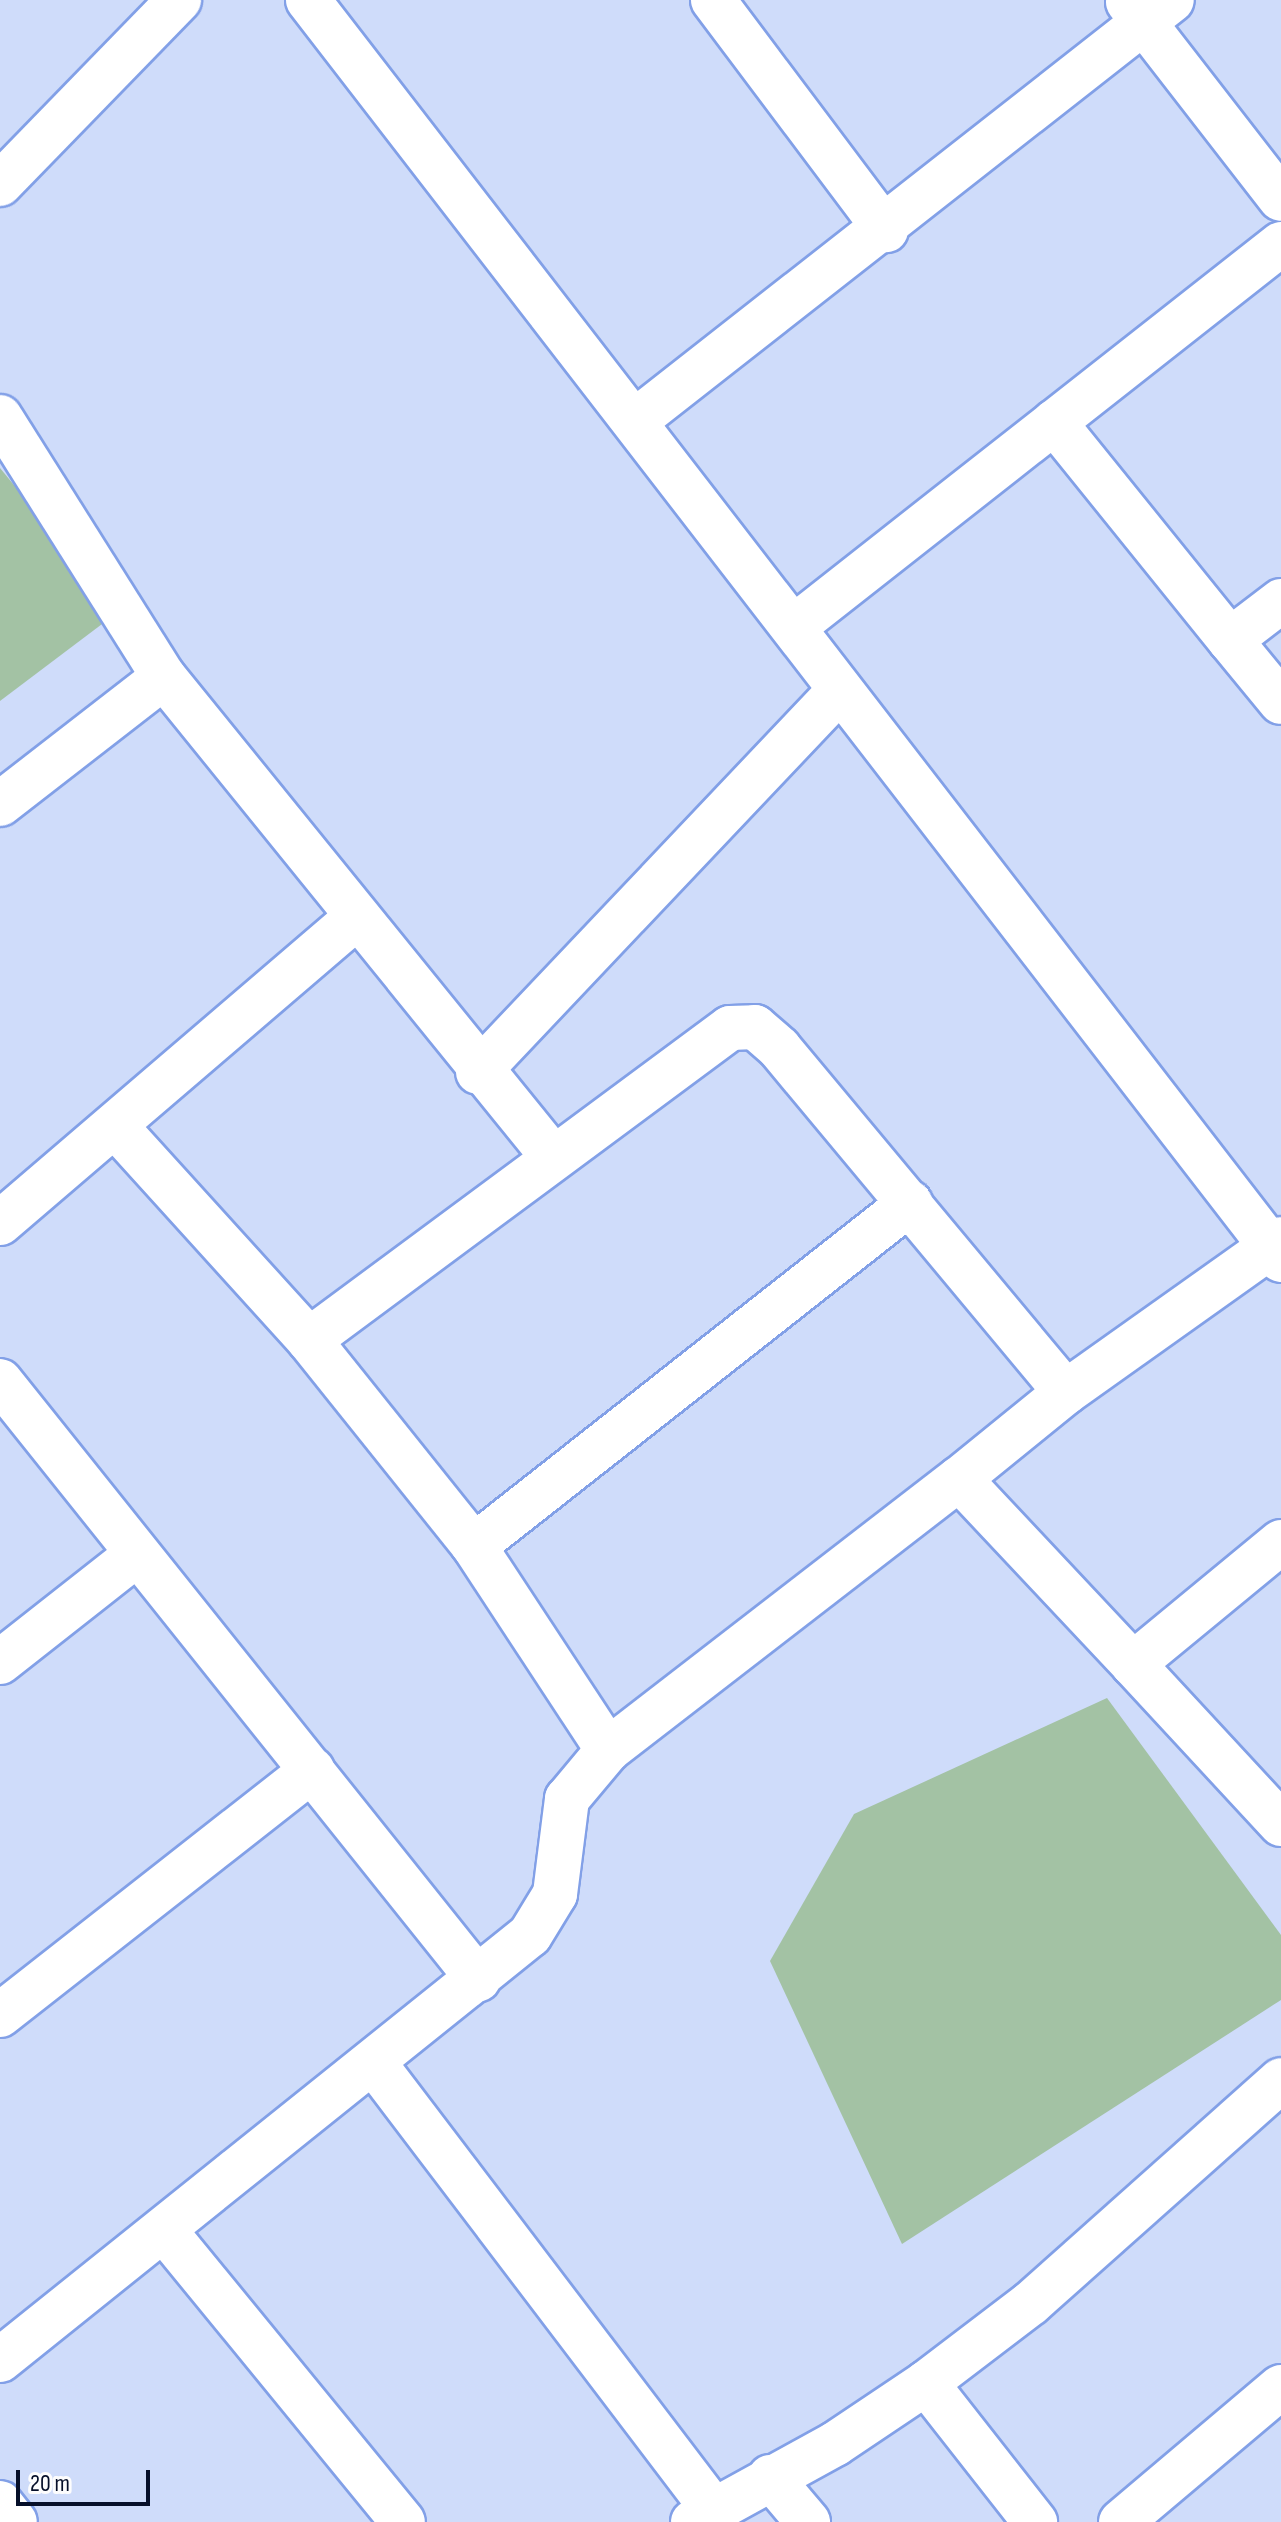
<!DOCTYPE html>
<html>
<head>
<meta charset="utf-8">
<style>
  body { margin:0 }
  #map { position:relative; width:1281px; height:2522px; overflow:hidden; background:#cfdcfa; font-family:"Sofia Sans Condensed",sans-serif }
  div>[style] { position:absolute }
  .green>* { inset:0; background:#a3c2a4 }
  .roads { filter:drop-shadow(2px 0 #82a0e7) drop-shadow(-2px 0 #82a0e7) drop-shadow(0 2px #82a0e7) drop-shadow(0 -2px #82a0e7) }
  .minor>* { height:44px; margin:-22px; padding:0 22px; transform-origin:22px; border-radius:22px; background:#fff }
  span { translate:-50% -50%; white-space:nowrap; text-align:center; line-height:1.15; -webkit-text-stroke:6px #fdfdfd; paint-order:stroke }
  .scale { position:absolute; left:16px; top:2470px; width:134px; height:36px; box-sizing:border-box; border:4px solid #060f29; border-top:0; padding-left:10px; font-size:24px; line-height:28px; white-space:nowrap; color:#060f29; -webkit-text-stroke:6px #fdfdfd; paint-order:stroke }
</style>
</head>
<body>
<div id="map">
  <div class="green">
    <div style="clip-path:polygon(0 468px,118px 612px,0 701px)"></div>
    <div style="clip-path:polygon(1107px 1698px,1281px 1935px,1281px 2000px,902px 2244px,770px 1961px,854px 1814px)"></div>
  </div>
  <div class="roads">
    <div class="minor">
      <div style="left:308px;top:0;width:1592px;rotate:52.32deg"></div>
      <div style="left:713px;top:0;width:288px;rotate:53.1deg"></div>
      <div style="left:1128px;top:2px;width:249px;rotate:52.2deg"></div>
      <div style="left:0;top:184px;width:257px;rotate:-45.8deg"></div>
      <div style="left:0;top:417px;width:307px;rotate:57.8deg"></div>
      <div style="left:164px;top:677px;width:618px;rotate:50.98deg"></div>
      <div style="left:635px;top:421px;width:682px;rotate:-38.1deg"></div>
      <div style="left:1054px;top:422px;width:280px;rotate:51.1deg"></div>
      <div style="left:1230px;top:640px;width:64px;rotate:-37.4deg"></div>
      <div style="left:795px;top:626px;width:618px;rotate:-38.17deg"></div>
      <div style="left:1230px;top:640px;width:80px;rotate:50.6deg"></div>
      <div style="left:0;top:804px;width:207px;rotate:-37.8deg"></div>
      <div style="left:478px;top:1072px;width:525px;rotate:-46.54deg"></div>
      <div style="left:117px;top:1128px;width:286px;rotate:47.8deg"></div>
      <div style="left:309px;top:1340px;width:264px;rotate:51.3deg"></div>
      <div style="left:474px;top:1546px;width:244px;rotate:56.7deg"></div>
      <div style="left:0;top:1223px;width:469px;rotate:-40.6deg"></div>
      <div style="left:309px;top:1340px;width:524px;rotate:-36.54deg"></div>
      <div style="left:730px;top:1028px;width:25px;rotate:-2deg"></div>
      <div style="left:755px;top:1027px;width:32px;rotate:41deg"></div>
      <div style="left:779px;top:1048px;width:448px;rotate:50.2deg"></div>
      <div style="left:0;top:1381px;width:766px;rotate:51.36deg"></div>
      <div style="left:1281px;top:1542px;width:192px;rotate:140.5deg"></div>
      <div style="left:1133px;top:1664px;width:218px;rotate:47.2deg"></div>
      <div style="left:474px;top:1546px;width:555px;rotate:-38.19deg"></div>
      <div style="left:0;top:1662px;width:173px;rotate:-38.2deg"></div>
      <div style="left:1133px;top:1664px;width:254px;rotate:-133.2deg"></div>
      <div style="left:959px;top:1479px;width:138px;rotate:-39.1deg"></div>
      <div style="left:1066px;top:1392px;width:264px;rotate:-35.4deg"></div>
      <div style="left:0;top:2015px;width:397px;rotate:-38.1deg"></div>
      <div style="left:374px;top:2063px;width:559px;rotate:52.78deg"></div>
      <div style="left:164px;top:2230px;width:377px;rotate:50.7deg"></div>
      <div style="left:0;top:2360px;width:679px;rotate:-38.73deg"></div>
      <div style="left:530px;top:1935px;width:48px;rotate:-58.6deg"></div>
      <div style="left:555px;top:1894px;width:96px;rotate:-82.8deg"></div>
      <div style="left:567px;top:1799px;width:64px;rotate:-50.1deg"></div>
      <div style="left:608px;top:1750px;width:443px;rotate:-37.7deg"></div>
      <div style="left:926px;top:2383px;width:177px;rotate:51.9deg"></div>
      <div style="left:770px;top:2477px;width:59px;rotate:49.8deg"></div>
      <div style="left:0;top:2503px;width:24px;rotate:52deg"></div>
      <div style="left:693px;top:2522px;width:162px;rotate:-28.8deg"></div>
      <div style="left:835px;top:2444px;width:110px;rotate:-33.8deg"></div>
      <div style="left:926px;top:2383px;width:132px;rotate:-37.3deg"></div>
      <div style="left:1031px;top:2303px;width:335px;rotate:-41.7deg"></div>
      <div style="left:1121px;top:2522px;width:209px;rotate:-40.2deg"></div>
    </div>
  </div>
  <div class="scale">20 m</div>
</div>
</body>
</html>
